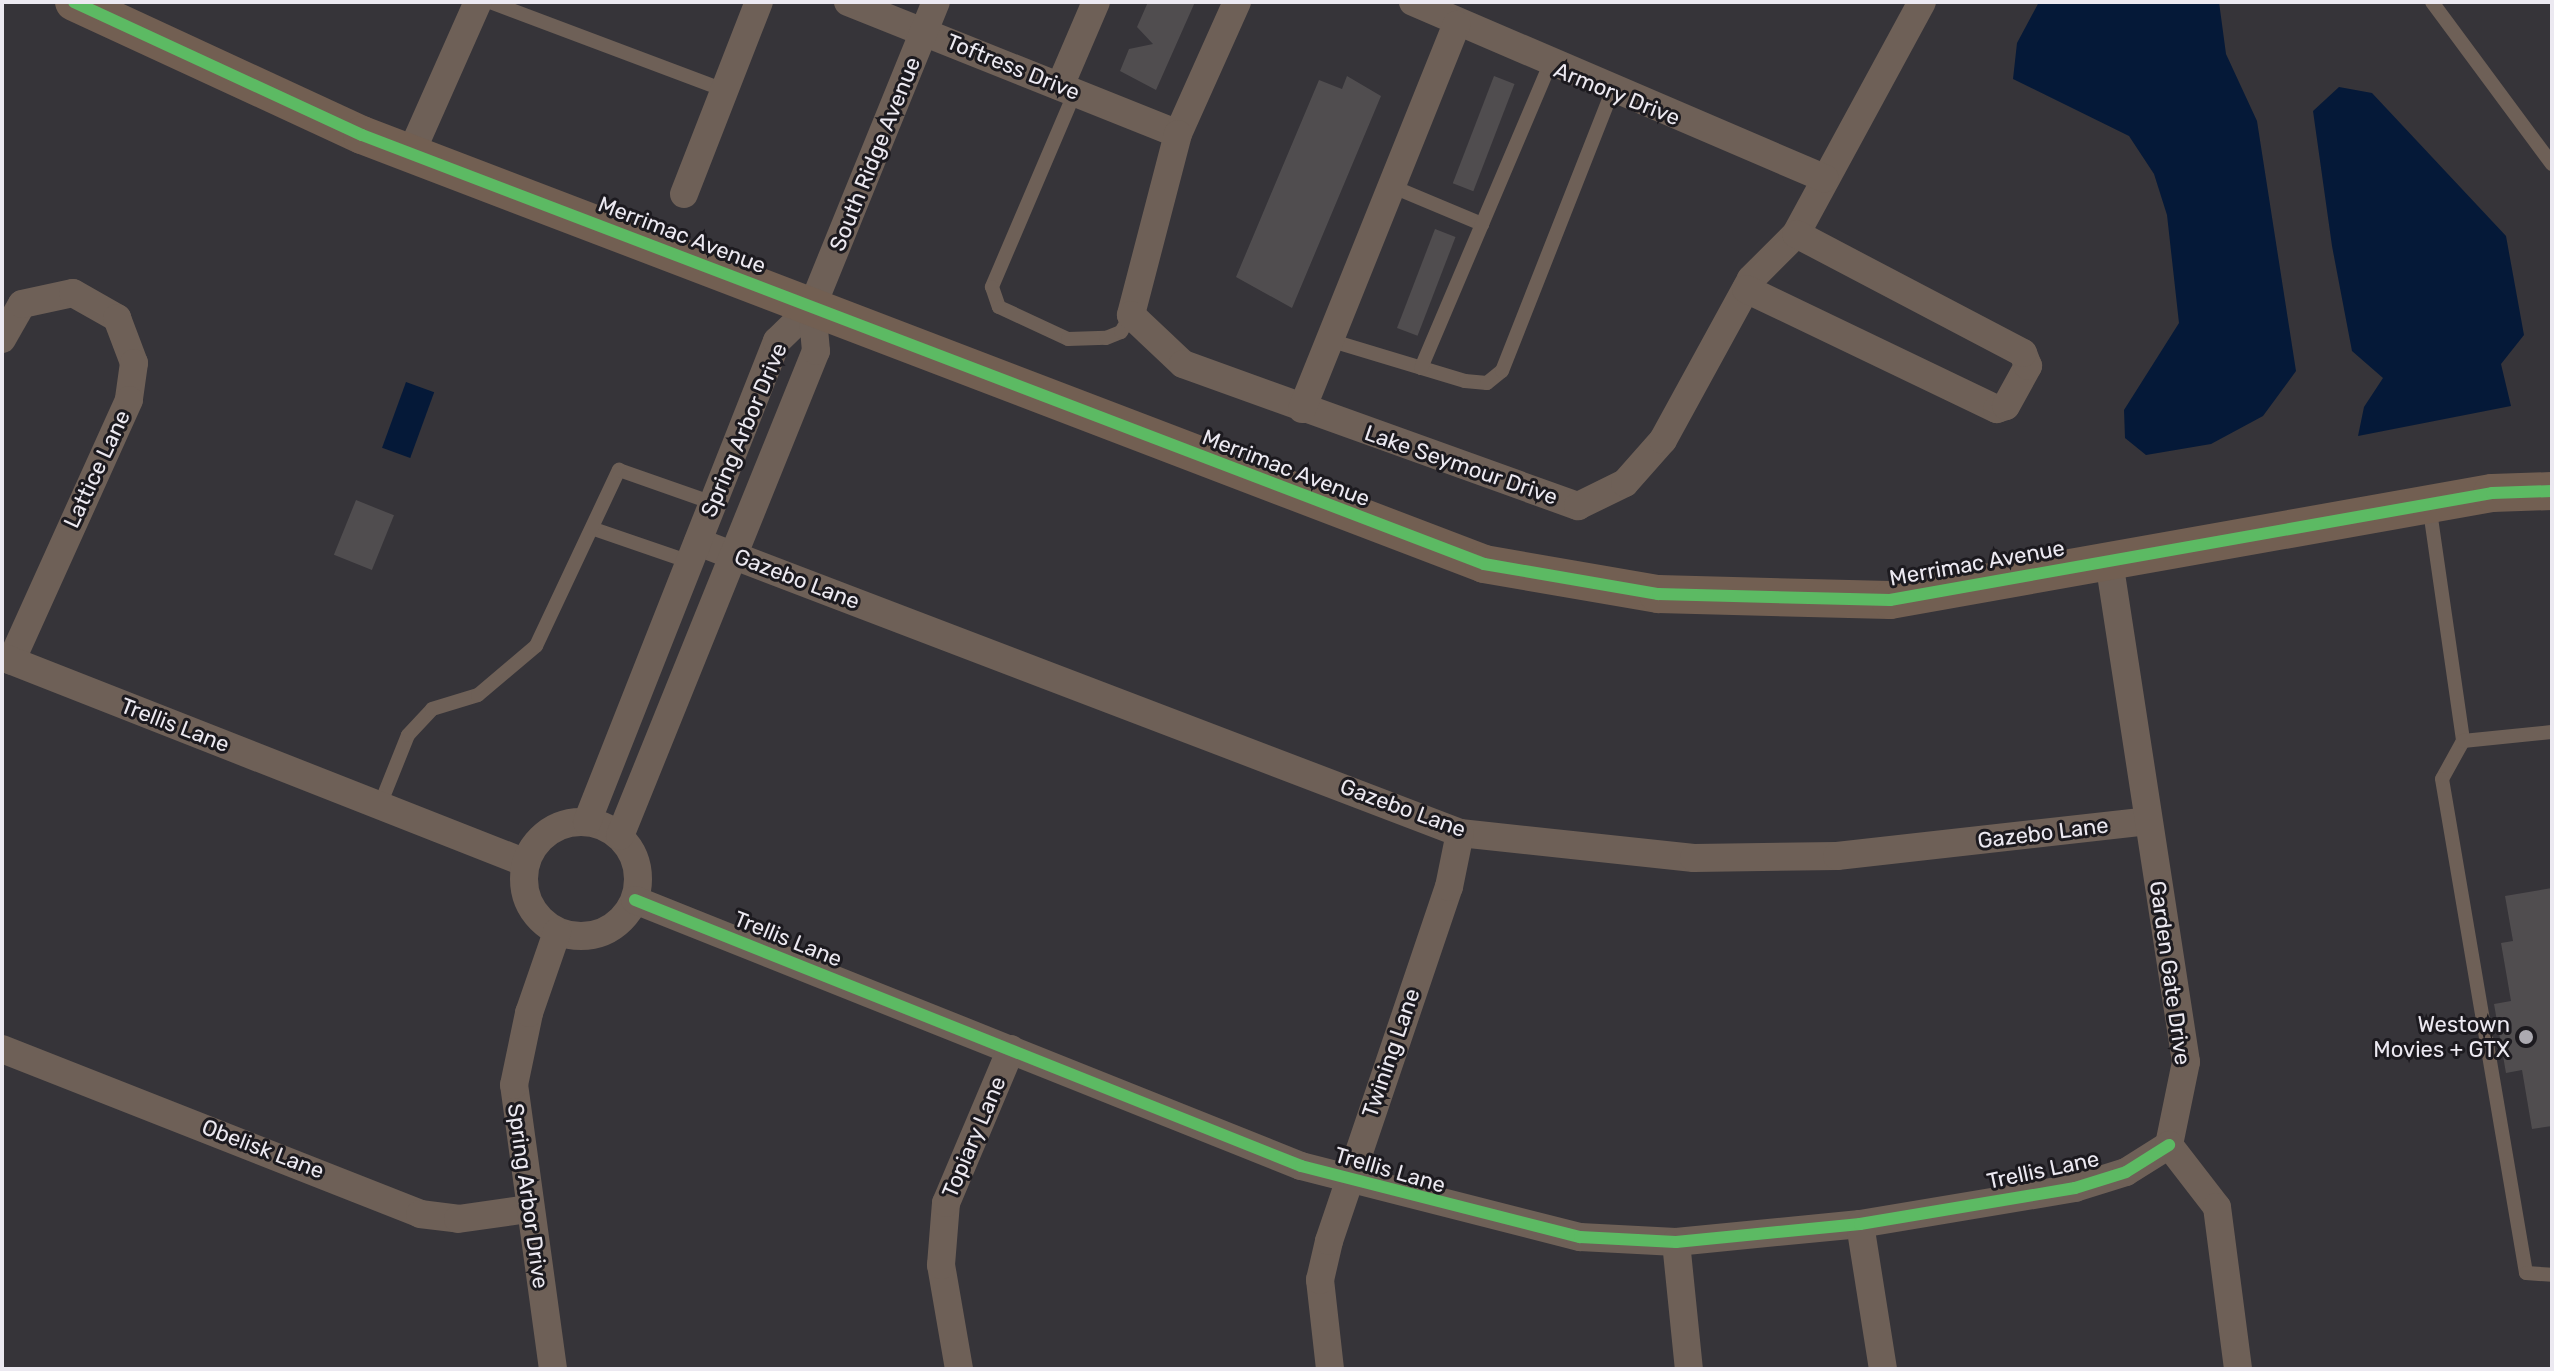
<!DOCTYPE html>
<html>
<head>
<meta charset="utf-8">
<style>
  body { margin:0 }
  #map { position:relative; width:2554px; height:1371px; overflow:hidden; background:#363439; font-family:Rubik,sans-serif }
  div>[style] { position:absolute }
  .water>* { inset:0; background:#051938; transform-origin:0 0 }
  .building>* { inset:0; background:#504d4f; transform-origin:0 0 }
  .lane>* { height:14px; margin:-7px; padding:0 7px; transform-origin:7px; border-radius:7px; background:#6e6057 }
  .street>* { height:28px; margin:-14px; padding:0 14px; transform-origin:14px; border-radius:14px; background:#6e6057 }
  .street>.ring { margin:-14px; padding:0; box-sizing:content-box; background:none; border:28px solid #6e6057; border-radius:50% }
  .secondary>* { height:38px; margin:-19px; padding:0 19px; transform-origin:19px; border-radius:19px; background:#725f52 }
  .cycleway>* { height:12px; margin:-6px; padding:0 6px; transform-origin:6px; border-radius:6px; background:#5cba63 }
  .dots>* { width:22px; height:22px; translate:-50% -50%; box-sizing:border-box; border:4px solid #1c1a1f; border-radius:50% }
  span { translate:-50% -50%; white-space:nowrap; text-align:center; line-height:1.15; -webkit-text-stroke:6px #1c1a1f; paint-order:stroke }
  .street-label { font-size:22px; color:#ece9f1 }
  .poi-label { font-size:22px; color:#ece9f1 }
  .right { translate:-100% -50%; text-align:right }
  .frame { position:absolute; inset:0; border:4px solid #ece9f1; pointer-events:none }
</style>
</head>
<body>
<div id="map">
  <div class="water">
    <div style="clip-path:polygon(2039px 2px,2219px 2px,2226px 54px,2257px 121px,2296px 371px,2263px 416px,2211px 444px,2146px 455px,2125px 438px,2124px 410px,2179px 323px,2167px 215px,2154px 174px,2129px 136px,2013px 79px,2017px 43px)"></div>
    <div style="clip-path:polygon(2339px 87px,2372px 93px,2506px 236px,2524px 335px,2501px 364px,2511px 406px,2358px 436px,2364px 407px,2383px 378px,2352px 351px,2332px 246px,2313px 111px)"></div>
    <div style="left:406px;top:382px;width:30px;height:70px;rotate:20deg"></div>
  </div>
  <div class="building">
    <div style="clip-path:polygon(1148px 2px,1195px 2px,1156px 90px,1120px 71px,1129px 49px,1153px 44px,1137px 27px)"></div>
    <div style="clip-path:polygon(1347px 76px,1381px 96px,1292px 308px,1236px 277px,1319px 80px,1342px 89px)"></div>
    <div style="left:1494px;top:76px;width:22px;height:115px;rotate:21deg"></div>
    <div style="left:1435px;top:229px;width:22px;height:106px;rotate:21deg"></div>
    <div style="left:356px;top:500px;width:41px;height:59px;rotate:22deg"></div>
    <div style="clip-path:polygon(2552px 888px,2552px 1126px,2532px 1129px,2522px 1070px,2506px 1073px,2494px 1004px,2511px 1001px,2501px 943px,2513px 941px,2505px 896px)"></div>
  </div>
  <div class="lane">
    <div style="left:490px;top:2px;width:255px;rotate:20.6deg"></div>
    <div style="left:2432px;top:2px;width:202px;rotate:53.5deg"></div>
    <div style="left:1075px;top:92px;width:212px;rotate:113.1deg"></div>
    <div style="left:992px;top:287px;width:21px;rotate:71deg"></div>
    <div style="left:999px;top:307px;width:76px;rotate:24.9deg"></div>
    <div style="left:1068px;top:339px;width:38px;rotate:-2deg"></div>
    <div style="left:1106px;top:338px;width:16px;rotate:-22deg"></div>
    <div style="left:1121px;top:332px;width:20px;rotate:-60deg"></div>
    <div style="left:1391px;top:186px;width:99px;rotate:22.7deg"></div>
    <div style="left:1329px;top:340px;width:142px;rotate:16.8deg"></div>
    <div style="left:1465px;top:381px;width:22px;rotate:5deg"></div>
    <div style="left:1487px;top:383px;width:19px;rotate:-39deg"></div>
    <div style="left:1502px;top:371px;width:300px;rotate:-68.5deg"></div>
    <div style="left:1421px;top:368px;width:328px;rotate:-67deg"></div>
    <div style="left:2429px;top:504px;width:239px;rotate:81.8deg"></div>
    <div style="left:2463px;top:741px;width:43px;rotate:118.9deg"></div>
    <div style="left:2442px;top:779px;width:501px;rotate:80.35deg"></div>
    <div style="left:2526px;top:1273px;width:26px;rotate:4deg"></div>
    <div style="left:594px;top:529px;width:102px;rotate:19deg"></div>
    <div style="left:2463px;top:741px;width:89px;rotate:-5.8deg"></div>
    <div style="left:380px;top:805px;width:75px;rotate:-68.2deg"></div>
    <div style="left:408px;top:735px;width:35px;rotate:-47deg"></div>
    <div style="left:432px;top:709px;width:48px;rotate:-16.9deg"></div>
    <div style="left:478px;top:695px;width:76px;rotate:-40.2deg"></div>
    <div style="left:536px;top:646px;width:195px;rotate:-64.8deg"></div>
    <div style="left:619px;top:470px;width:100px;rotate:19.3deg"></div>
  </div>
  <div class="street">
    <div style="left:848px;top:2px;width:355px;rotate:21.8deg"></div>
    <div style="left:1237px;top:2px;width:145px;rotate:114.1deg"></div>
    <div style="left:1178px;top:134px;width:187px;rotate:104.6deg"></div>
    <div style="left:1131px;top:315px;width:71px;rotate:43.3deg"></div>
    <div style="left:1183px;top:364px;width:420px;rotate:19.8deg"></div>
    <div style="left:1578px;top:506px;width:52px;rotate:-26.1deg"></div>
    <div style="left:1625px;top:483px;width:57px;rotate:-48.5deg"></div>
    <div style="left:1663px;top:440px;width:183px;rotate:-61.3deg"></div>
    <div style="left:1751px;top:279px;width:64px;rotate:-45deg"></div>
    <div style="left:1796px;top:234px;width:264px;rotate:-61.5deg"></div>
    <div style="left:1413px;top:2px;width:448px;rotate:23.2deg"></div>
    <div style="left:1060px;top:86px;width:91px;rotate:-66.8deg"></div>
    <div style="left:411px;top:153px;width:165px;rotate:-66.1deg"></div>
    <div style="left:684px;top:194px;width:206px;rotate:-68.7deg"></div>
    <div style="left:1746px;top:289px;width:278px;rotate:25.6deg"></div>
    <div style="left:1997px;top:409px;width:9px;rotate:-18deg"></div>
    <div style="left:2006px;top:406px;width:46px;rotate:-61.2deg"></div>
    <div style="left:2028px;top:366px;width:14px;rotate:-111deg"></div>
    <div style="left:2023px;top:353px;width:256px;rotate:-152.3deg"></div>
    <div style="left:2px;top:339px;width:40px;rotate:-60.3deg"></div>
    <div style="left:22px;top:304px;width:52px;rotate:-12.2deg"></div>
    <div style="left:73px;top:293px;width:51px;rotate:29.6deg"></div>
    <div style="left:117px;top:318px;width:48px;rotate:69.3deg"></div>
    <div style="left:134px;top:363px;width:37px;rotate:98deg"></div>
    <div style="left:129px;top:400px;width:286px;rotate:114.3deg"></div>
    <div style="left:1302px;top:409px;width:414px;rotate:-68.1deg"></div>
    <div style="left:698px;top:542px;width:816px;rotate:20.9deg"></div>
    <div style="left:1460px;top:833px;width:235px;rotate:6.1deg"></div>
    <div style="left:1694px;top:858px;width:143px;rotate:-0.8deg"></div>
    <div style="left:1837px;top:856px;width:313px;rotate:-6.4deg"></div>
    <div style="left:2109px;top:561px;width:507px;rotate:81.26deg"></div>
    <div style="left:2186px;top:1062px;width:85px;rotate:101.6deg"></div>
    <div style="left:2px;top:657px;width:563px;rotate:21.46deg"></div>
    <div class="ring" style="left:524px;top:822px;width:86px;height:86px"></div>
    <div style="left:587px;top:822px;width:517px;rotate:-68.45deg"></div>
    <div style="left:777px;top:341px;width:49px;rotate:-44.2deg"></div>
    <div style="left:812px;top:307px;width:329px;rotate:-67.9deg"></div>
    <div style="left:620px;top:836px;width:523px;rotate:-68deg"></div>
    <div style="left:816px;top:351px;width:44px;rotate:-95.2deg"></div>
    <div style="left:635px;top:900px;width:717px;rotate:21.77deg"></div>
    <div style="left:1301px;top:1166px;width:288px;rotate:14.3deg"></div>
    <div style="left:1580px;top:1237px;width:96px;rotate:3deg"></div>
    <div style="left:1676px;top:1242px;width:185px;rotate:-5.6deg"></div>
    <div style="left:1860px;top:1224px;width:218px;rotate:-9.5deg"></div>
    <div style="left:2075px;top:1188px;width:53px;rotate:-17.4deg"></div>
    <div style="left:2126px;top:1172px;width:51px;rotate:-32.1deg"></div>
    <div style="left:2px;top:1049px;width:449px;rotate:21.5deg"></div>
    <div style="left:420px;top:1214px;width:38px;rotate:7deg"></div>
    <div style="left:458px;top:1219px;width:71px;rotate:-8.1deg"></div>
    <div style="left:2169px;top:1145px;width:78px;rotate:52.3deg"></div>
    <div style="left:2217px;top:1207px;width:163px;rotate:82.6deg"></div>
    <div style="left:1860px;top:1224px;width:147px;rotate:81deg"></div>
    <div style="left:1676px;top:1242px;width:128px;rotate:84.2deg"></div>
    <div style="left:553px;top:1369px;width:287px;rotate:-97.8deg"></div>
    <div style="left:514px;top:1085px;width:74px;rotate:-78.2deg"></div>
    <div style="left:529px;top:1013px;width:86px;rotate:-70.9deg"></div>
    <div style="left:959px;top:1369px;width:106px;rotate:-99.8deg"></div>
    <div style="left:941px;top:1265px;width:62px;rotate:-85.4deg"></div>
    <div style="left:946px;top:1203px;width:167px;rotate:-67.1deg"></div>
    <div style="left:1330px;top:1369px;width:90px;rotate:-96.4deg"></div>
    <div style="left:1320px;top:1280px;width:40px;rotate:-77deg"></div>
    <div style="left:1329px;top:1241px;width:374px;rotate:-71.3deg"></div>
    <div style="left:1449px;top:887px;width:55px;rotate:-78.5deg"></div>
  </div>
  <div class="secondary">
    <div style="left:74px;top:2px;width:317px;rotate:24.8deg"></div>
    <div style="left:362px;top:135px;width:1201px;rotate:20.92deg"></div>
    <div style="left:1484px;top:564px;width:177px;rotate:9.8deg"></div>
    <div style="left:1658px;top:594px;width:232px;rotate:1.5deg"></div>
    <div style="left:1890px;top:600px;width:611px;rotate:-10.08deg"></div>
    <div style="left:2492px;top:493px;width:60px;rotate:-1.9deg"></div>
  </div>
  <div class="cycleway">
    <div style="left:74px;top:2px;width:317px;rotate:24.8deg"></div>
    <div style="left:362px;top:135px;width:1201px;rotate:20.92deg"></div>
    <div style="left:1484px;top:564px;width:177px;rotate:9.8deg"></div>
    <div style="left:1658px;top:594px;width:232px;rotate:1.5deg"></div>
    <div style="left:1890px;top:600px;width:611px;rotate:-10.08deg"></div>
    <div style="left:2492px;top:493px;width:60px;rotate:-1.9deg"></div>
    <div style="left:635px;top:900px;width:717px;rotate:21.77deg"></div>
    <div style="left:1301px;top:1166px;width:288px;rotate:14.3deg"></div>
    <div style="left:1580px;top:1237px;width:96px;rotate:3deg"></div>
    <div style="left:1676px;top:1242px;width:185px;rotate:-5.6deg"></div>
    <div style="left:1860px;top:1224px;width:218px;rotate:-9.5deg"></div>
    <div style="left:2075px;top:1188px;width:53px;rotate:-17.4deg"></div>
    <div style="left:2126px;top:1172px;width:51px;rotate:-32.1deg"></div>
  </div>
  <div class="dots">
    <div style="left:2526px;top:1037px;background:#acaab1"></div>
  </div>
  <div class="street-label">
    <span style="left:1013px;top:67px;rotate:22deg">Toftress Drive</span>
    <span style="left:1617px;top:94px;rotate:22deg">Armory Drive</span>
    <span style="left:875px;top:154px;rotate:-68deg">South Ridge Avenue</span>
    <span style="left:682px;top:235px;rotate:21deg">Merrimac Avenue</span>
    <span style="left:744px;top:430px;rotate:-67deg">Spring Arbor Drive</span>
    <span style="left:1461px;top:465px;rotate:19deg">Lake Seymour Drive</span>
    <span style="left:1286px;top:468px;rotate:21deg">Merrimac Avenue</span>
    <span style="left:97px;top:469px;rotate:-65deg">Lattice Lane</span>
    <span style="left:1977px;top:563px;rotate:-10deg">Merrimac Avenue</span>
    <span style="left:797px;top:579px;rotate:21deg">Gazebo Lane</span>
    <span style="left:175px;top:725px;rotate:21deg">Trellis Lane</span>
    <span style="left:1403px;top:808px;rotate:20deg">Gazebo Lane</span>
    <span style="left:2043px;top:833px;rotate:-7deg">Gazebo Lane</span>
    <span style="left:788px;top:939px;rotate:22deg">Trellis Lane</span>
    <span style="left:2170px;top:973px;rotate:82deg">Garden Gate Drive</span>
    <span style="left:1391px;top:1053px;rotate:-71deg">Twining Lane</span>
    <span style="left:974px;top:1137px;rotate:-67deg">Topiary Lane</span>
    <span style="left:263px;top:1149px;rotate:21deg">Obelisk Lane</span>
    <span style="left:1390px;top:1170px;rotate:16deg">Trellis Lane</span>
    <span style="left:2043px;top:1170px;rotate:-12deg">Trellis Lane</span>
    <span style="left:528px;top:1196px;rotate:82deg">Spring Arbor Drive</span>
  </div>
  <div class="poi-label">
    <span class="right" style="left:2510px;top:1037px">Westown<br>Movies + GTX</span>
  </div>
  <div class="frame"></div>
</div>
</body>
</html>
